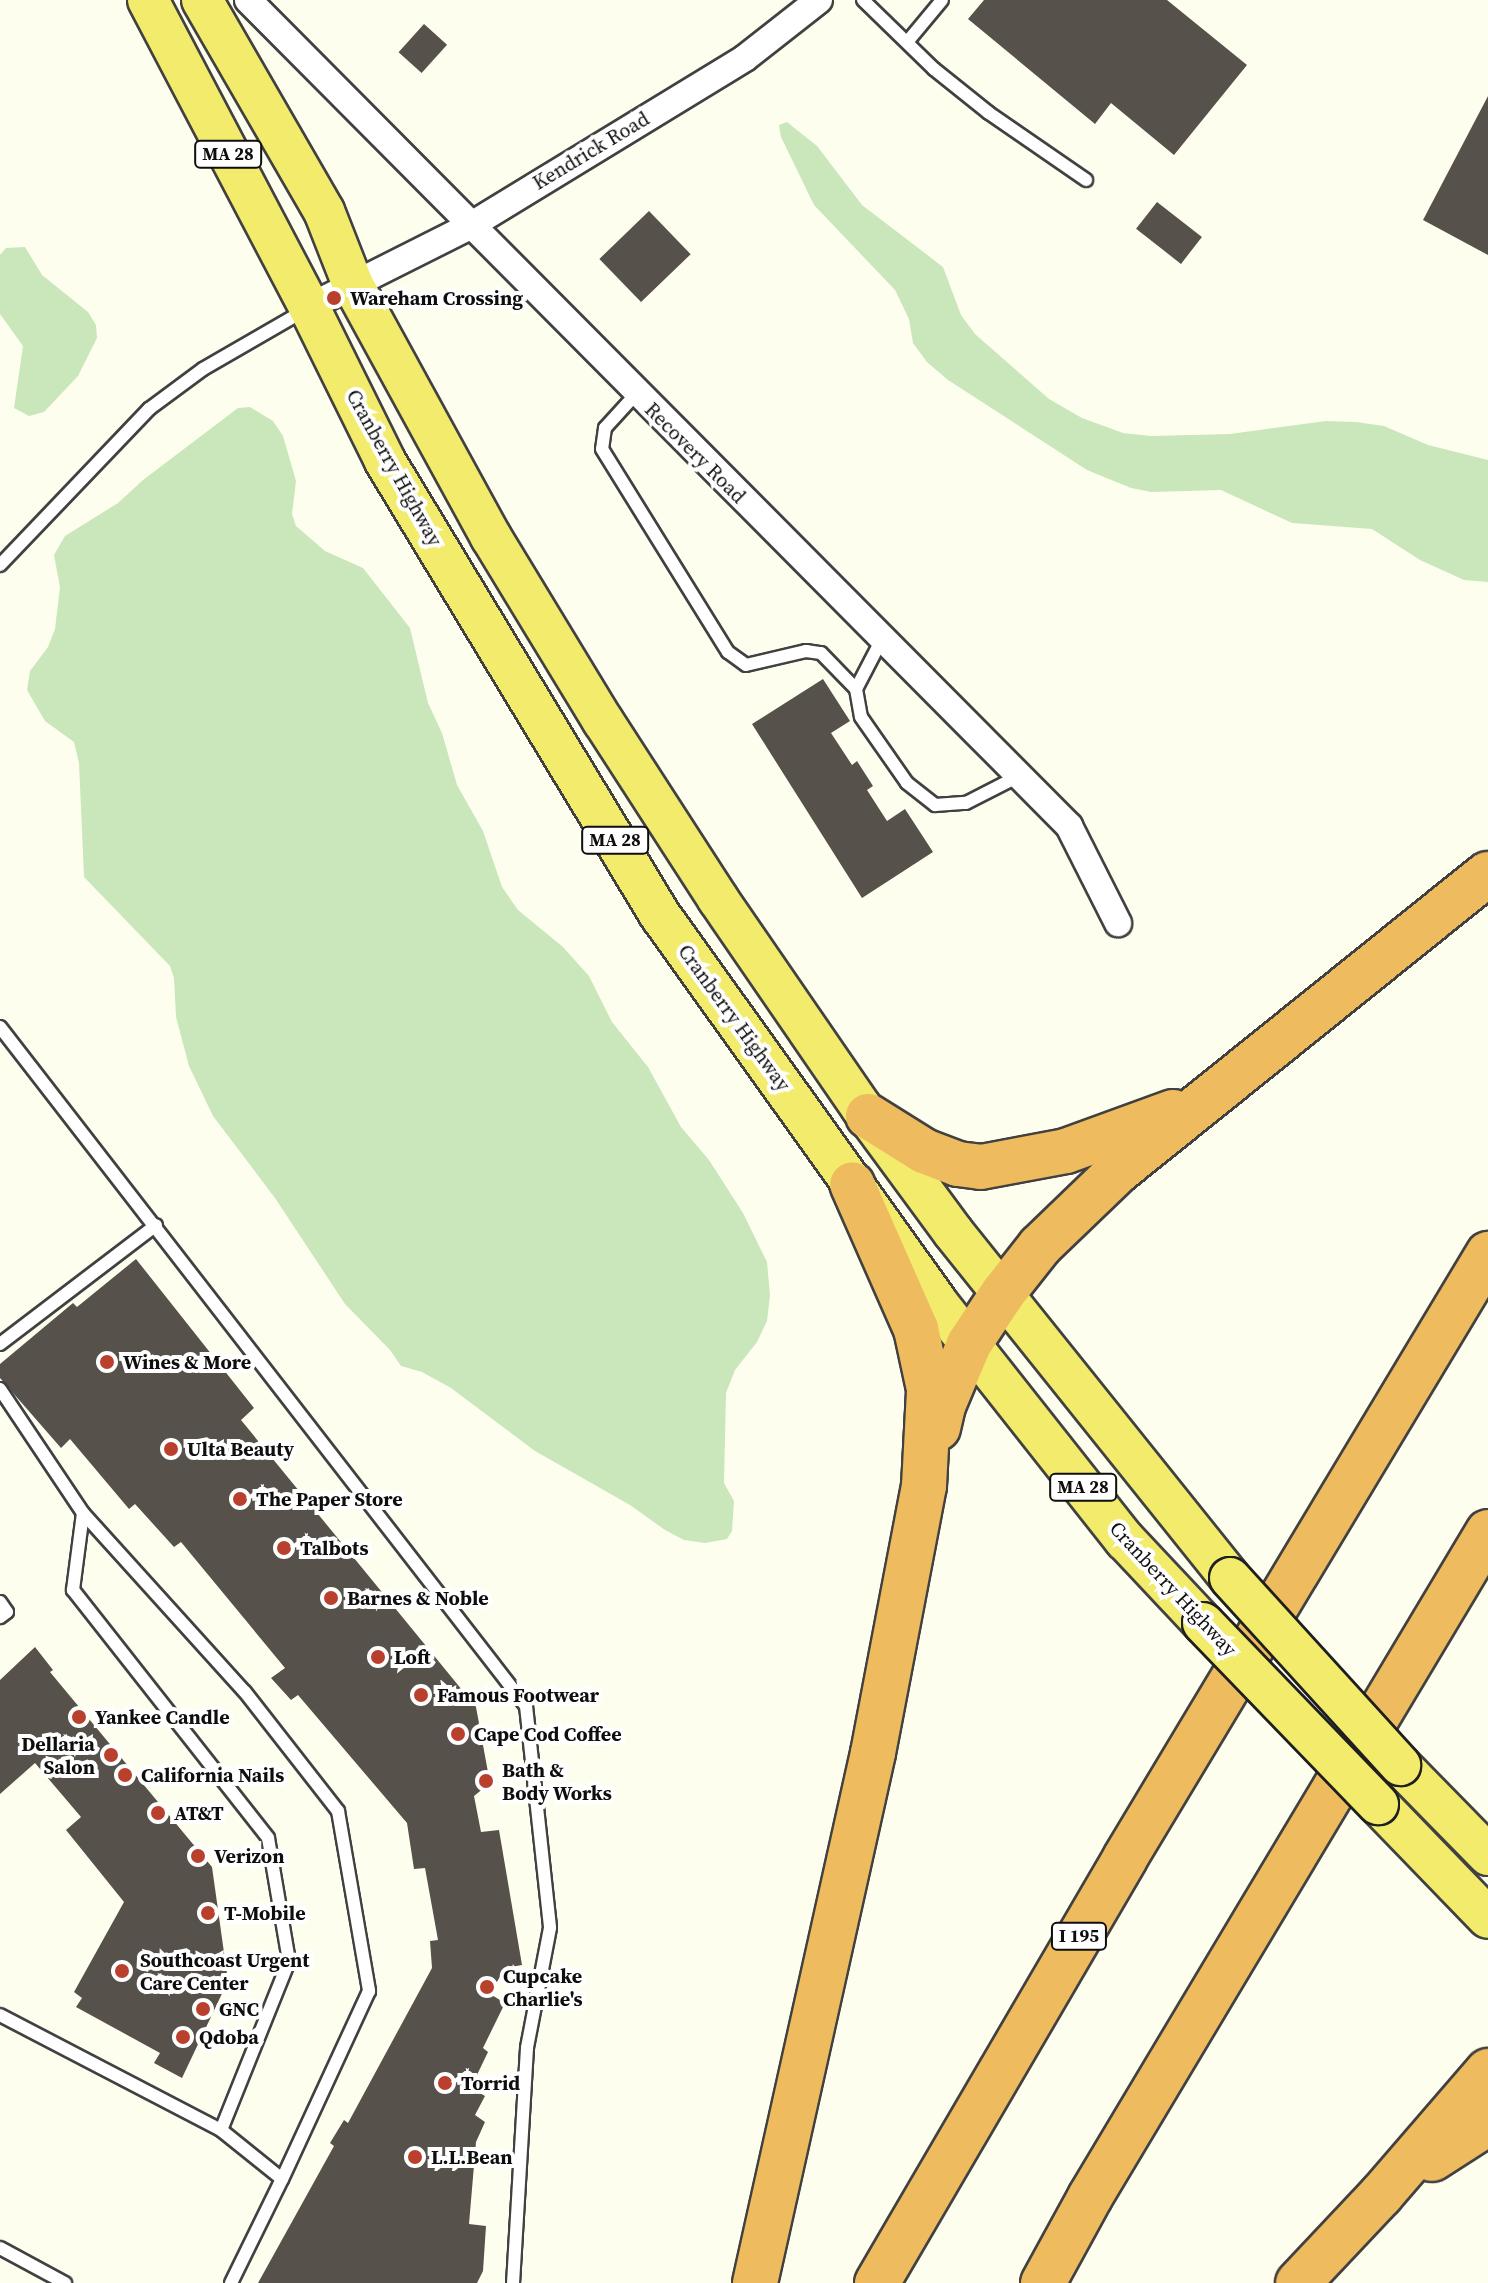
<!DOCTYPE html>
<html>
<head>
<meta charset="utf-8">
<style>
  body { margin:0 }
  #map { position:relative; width:1488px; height:2283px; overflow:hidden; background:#fefeef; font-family:"Source Serif 4",serif }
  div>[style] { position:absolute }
  .green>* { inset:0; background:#c9e7ba }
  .building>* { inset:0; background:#56514b; transform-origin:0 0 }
  .roads { filter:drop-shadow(2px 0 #414141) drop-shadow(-2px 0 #414141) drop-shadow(0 2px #414141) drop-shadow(0 -2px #414141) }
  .service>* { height:12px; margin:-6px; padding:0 6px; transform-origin:6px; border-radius:6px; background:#fff }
  .minor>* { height:26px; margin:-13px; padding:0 13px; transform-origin:13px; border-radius:13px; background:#fff }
  .primary>* { height:40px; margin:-20px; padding:0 20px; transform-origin:20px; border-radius:20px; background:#f2eb6b }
  .motorway>* { height:44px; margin:-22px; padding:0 22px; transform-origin:22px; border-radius:22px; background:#eebb5e }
  .bridges { filter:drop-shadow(2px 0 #1f1f1f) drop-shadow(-2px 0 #1f1f1f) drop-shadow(0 2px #1f1f1f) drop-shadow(0 -2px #1f1f1f) }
  .primary-bridge>* { height:40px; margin:-20px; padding:0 20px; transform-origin:20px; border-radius:20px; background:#f2eb6b }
  .dots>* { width:22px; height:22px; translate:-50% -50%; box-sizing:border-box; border:4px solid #fff; border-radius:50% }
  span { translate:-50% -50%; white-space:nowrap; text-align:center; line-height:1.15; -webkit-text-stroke:8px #fff; paint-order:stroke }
  .shield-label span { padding:2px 6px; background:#fff; border:2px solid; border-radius:6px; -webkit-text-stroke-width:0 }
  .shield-label { font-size:18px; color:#0e0e0e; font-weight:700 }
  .street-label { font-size:20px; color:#0e0e0e }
  .poi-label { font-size:20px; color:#0e0e0e; font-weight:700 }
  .left { translate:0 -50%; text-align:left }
  .right { translate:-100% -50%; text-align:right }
</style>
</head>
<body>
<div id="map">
  <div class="green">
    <div style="clip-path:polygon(787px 122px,817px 146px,862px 205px,943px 267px,961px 315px,975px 334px,1049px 399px,1082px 418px,1123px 433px,1151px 436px,1230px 434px,1326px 421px,1356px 422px,1384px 426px,1428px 445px,1488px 460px,1488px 582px,1464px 580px,1420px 560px,1372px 529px,1292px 523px,1221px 490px,1151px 492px,1131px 488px,1087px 470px,948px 380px,927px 362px,913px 343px,909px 319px,895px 290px,814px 205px,781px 137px,779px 125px)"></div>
    <div style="clip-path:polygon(25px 247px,42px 275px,88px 312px,96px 325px,97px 338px,78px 376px,44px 412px,29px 416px,14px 408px,23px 346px,0 314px,0 255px,6px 248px)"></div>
    <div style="clip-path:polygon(250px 407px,273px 421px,283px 436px,296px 481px,292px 514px,296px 526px,325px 551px,363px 568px,410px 628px,428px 703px,442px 733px,457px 785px,483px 831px,502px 887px,518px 910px,563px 947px,589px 976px,612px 1022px,648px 1067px,681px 1127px,709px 1160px,743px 1213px,767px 1262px,770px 1295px,767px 1321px,757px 1342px,735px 1370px,726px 1393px,724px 1483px,734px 1501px,732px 1531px,727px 1539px,705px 1543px,684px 1540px,665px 1530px,630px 1505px,535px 1451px,451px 1388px,422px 1372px,401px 1366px,390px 1350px,345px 1304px,275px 1198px,213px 1116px,189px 1066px,176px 1017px,174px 978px,170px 966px,84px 877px,79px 763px,74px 742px,45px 721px,27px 690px,30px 671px,48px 647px,55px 629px,60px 587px,54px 555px,65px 536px,118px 503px,143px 480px,238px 408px)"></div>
  </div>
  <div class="building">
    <div style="clip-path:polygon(984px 0,1167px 0,1247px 65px,1174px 155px,1111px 103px,1095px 124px,968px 19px)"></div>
    <div style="left:424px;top:24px;width:31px;height:38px;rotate:42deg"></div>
    <div style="clip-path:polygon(1488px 96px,1488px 255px,1423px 220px)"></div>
    <div style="left:1157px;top:202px;width:57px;height:34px;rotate:38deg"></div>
    <div style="left:649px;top:211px;width:60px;height:69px;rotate:46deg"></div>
    <div style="clip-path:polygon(823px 679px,850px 721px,831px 733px,852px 765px,857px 761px,873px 786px,867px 790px,887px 821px,905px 809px,933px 852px,862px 898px,752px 724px)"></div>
    <div style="clip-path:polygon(136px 1259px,254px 1408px,241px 1420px,476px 1707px,490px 1783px,474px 1796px,481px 1832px,499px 1830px,522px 1965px,505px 1968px,490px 1994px,505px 2003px,483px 2048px,488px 2052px,476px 2077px,483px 2081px,478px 2092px,485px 2096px,475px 2115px,485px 2122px,476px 2142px,469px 2224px,486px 2226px,483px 2271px,477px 2283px,258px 2283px,334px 2146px,330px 2143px,344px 2120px,348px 2123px,432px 1968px,430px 1941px,438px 1940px,425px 1868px,414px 1869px,407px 1823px,298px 1695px,291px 1700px,271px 1678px,285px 1668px,181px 1542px,174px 1547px,135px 1504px,129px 1509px,70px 1439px,61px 1448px,0 1378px,0 1364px,73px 1303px,77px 1307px)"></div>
    <div style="clip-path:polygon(35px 1647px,53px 1670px,50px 1672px,212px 1867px,228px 1981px,182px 2078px,154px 2063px,160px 2053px,76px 2007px,82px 1998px,74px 1992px,124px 1902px,66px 1830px,81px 1817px,35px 1763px,0 1794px,0 1680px)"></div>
  </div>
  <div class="roads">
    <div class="service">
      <div style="left:863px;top:0;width:99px;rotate:44.2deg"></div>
      <div style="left:934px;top:69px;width:70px;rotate:38.7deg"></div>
      <div style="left:989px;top:113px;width:118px;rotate:34.6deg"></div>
      <div style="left:908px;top:41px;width:53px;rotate:-50.3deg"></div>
      <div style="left:636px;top:394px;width:46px;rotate:132.4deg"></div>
      <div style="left:605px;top:428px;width:21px;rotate:98deg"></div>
      <div style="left:602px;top:449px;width:239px;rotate:58.2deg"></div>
      <div style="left:728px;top:652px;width:22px;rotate:36deg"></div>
      <div style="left:746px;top:665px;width:62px;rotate:-13.1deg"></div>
      <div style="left:806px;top:651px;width:15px;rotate:8deg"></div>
      <div style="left:821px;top:653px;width:50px;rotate:45.8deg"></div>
      <div style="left:0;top:565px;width:216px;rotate:-46.3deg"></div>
      <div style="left:149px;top:409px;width:67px;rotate:-36.5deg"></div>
      <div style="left:203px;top:369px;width:118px;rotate:-30deg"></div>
      <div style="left:882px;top:639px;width:56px;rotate:117.5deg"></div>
      <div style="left:856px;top:689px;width:28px;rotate:80deg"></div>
      <div style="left:861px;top:717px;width:80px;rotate:55.1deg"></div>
      <div style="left:907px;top:783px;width:36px;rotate:38deg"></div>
      <div style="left:935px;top:805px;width:31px;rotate:-4deg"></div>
      <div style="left:966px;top:803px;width:59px;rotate:-27deg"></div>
      <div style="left:0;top:1027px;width:859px;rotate:52.24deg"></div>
      <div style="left:526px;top:1706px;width:223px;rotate:83.8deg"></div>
      <div style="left:550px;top:1928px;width:122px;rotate:100.9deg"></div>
      <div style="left:527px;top:2048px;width:235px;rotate:93.4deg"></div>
      <div style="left:0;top:1344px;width:196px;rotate:-37.3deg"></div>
      <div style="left:0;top:1389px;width:149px;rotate:56.2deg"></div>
      <div style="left:83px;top:1513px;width:241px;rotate:47.9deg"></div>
      <div style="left:245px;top:1692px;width:151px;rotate:52deg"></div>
      <div style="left:338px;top:1811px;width:183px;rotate:80.2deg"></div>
      <div style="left:369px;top:1991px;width:207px;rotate:114.8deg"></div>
      <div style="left:83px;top:1513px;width:78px;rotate:97.4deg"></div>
      <div style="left:73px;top:1590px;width:315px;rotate:51.8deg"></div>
      <div style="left:268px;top:1838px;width:125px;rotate:80.3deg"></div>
      <div style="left:289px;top:1961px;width:182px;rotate:111.9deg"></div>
      <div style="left:0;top:1602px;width:12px;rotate:55deg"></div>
      <div style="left:7px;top:1612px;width:9px;rotate:144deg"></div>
      <div style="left:0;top:2015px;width:249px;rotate:27.5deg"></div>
      <div style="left:221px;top:2130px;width:78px;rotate:38.8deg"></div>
      <div style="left:282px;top:2179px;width:116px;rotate:116.1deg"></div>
      <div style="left:0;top:2248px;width:74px;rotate:28.3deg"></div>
    </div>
    <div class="minor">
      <div style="left:248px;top:0;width:1165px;rotate:45.17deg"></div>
      <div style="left:1069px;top:826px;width:109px;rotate:63.2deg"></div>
      <div style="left:309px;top:307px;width:180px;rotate:-26.7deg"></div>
      <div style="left:470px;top:226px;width:322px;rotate:-31.4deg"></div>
      <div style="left:745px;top:58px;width:94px;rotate:-38.1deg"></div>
    </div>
    <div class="primary">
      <div style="left:148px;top:0;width:347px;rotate:62.3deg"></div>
      <div style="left:309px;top:307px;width:172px;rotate:63.7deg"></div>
      <div style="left:385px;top:461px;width:531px;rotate:58.8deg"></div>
      <div style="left:660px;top:915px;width:475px;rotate:54.4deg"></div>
      <div style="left:936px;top:1301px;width:305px;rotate:51.7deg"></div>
      <div style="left:1125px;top:1540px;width:114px;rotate:46.8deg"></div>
      <div style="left:202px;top:0;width:244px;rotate:60deg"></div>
      <div style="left:324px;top:211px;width:79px;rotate:68.6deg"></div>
      <div style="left:353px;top:285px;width:287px;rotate:61.3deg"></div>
      <div style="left:491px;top:537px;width:215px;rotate:58.7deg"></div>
      <div style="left:603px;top:721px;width:212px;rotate:57.1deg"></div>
      <div style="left:718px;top:899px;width:252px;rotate:55.5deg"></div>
      <div style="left:861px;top:1107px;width:155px;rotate:53.6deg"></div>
      <div style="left:953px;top:1232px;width:443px;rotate:51.3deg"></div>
      <div style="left:1400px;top:1765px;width:126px;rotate:45.6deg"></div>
      <div style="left:1378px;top:1804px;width:158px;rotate:46deg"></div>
    </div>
    <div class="motorway">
      <div style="left:868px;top:1116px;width:66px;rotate:32deg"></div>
      <div style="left:924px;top:1151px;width:36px;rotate:21deg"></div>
      <div style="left:958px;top:1164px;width:23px;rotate:7deg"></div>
      <div style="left:981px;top:1167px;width:86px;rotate:-10.7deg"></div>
      <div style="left:1066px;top:1151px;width:114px;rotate:-20deg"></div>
      <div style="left:938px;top:1428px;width:23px;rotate:-77deg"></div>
      <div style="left:943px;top:1406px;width:67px;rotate:-67.2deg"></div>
      <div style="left:969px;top:1344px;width:61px;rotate:-56.3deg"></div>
      <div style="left:1003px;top:1293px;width:60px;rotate:-51.8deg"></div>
      <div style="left:1040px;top:1246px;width:108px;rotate:-43.9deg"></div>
      <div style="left:1118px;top:1171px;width:474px;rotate:-38.8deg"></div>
      <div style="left:1432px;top:2159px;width:67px;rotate:-32.7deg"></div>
      <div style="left:755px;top:2283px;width:543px;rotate:-77.45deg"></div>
      <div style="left:873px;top:1753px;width:272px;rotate:-79.2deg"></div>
      <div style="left:924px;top:1486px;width:97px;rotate:-87deg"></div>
      <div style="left:929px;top:1389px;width:61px;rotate:-102.2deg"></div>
      <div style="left:916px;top:1329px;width:158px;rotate:-113.8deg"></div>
      <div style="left:877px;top:2283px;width:492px;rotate:-59.7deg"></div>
      <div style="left:1125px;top:1858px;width:705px;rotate:-58.99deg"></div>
      <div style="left:1043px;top:2283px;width:98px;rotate:-61.3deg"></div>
      <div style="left:1090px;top:2197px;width:775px;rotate:-59.1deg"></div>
      <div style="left:1298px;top:2283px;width:121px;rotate:-46.7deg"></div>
      <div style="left:1381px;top:2195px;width:164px;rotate:-49.2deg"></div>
    </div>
  </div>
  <div class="bridges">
    <div class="primary-bridge">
      <div style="left:1230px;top:1578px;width:253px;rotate:47.7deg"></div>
      <div style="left:1203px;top:1623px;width:252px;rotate:46deg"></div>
    </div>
  </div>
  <div class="dots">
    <div style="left:334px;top:298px;background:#b8402c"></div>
    <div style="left:107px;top:1362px;background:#b8402c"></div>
    <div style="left:171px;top:1449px;background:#b8402c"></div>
    <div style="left:240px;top:1499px;background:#b8402c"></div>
    <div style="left:284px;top:1548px;background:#b8402c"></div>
    <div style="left:331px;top:1598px;background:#b8402c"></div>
    <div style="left:378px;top:1657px;background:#b8402c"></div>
    <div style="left:421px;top:1695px;background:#b8402c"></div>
    <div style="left:79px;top:1717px;background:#b8402c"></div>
    <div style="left:458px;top:1734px;background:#b8402c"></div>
    <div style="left:111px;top:1755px;background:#b8402c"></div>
    <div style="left:125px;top:1775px;background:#b8402c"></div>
    <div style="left:486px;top:1781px;background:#b8402c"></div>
    <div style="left:158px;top:1813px;background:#b8402c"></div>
    <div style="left:198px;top:1856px;background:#b8402c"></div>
    <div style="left:208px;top:1913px;background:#b8402c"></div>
    <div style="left:122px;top:1971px;background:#b8402c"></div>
    <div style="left:487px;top:1987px;background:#b8402c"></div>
    <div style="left:203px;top:2009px;background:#b8402c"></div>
    <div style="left:183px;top:2037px;background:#b8402c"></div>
    <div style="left:445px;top:2083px;background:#b8402c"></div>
    <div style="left:415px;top:2157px;background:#b8402c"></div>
  </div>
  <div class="shield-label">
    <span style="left:228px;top:154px">MA 28</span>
    <span style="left:615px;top:840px">MA 28</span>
    <span style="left:1083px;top:1487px">MA 28</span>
    <span style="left:1079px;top:1936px">I 195</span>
  </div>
  <div class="street-label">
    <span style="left:591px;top:151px;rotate:-31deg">Kendrick Road</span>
    <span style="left:695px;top:453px;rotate:45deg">Recovery Road</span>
    <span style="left:394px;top:468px;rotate:61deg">Cranberry Highway</span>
    <span style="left:734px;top:1018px;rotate:54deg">Cranberry Highway</span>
    <span style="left:1173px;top:1589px;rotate:47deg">Cranberry Highway</span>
  </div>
  <div class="poi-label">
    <span class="left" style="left:350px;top:298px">Wareham Crossing</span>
    <span class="left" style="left:123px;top:1362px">Wines &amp; More</span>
    <span class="left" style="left:187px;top:1449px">Ulta Beauty</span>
    <span class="left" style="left:256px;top:1499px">The Paper Store</span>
    <span class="left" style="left:300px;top:1548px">Talbots</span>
    <span class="left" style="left:347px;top:1598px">Barnes &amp; Noble</span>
    <span class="left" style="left:394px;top:1657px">Loft</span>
    <span class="left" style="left:437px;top:1695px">Famous Footwear</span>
    <span class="left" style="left:95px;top:1717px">Yankee Candle</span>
    <span class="left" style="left:474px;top:1734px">Cape Cod Coffee</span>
    <span class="right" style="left:95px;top:1756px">Dellaria<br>Salon</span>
    <span class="left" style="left:502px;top:1782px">Bath &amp;<br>Body Works</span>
    <span class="left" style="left:141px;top:1775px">California Nails</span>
    <span class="left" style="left:174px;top:1813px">AT&amp;T</span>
    <span class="left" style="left:214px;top:1856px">Verizon</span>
    <span class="left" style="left:224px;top:1913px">T-Mobile</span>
    <span class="left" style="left:140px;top:1972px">Southcoast Urgent<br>Care Center</span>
    <span class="left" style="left:503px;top:1988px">Cupcake<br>Charlie's</span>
    <span class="left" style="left:219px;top:2009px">GNC</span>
    <span class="left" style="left:199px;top:2037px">Qdoba</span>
    <span class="left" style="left:461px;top:2083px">Torrid</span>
    <span class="left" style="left:431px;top:2157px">L.L.Bean</span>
  </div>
</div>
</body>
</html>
